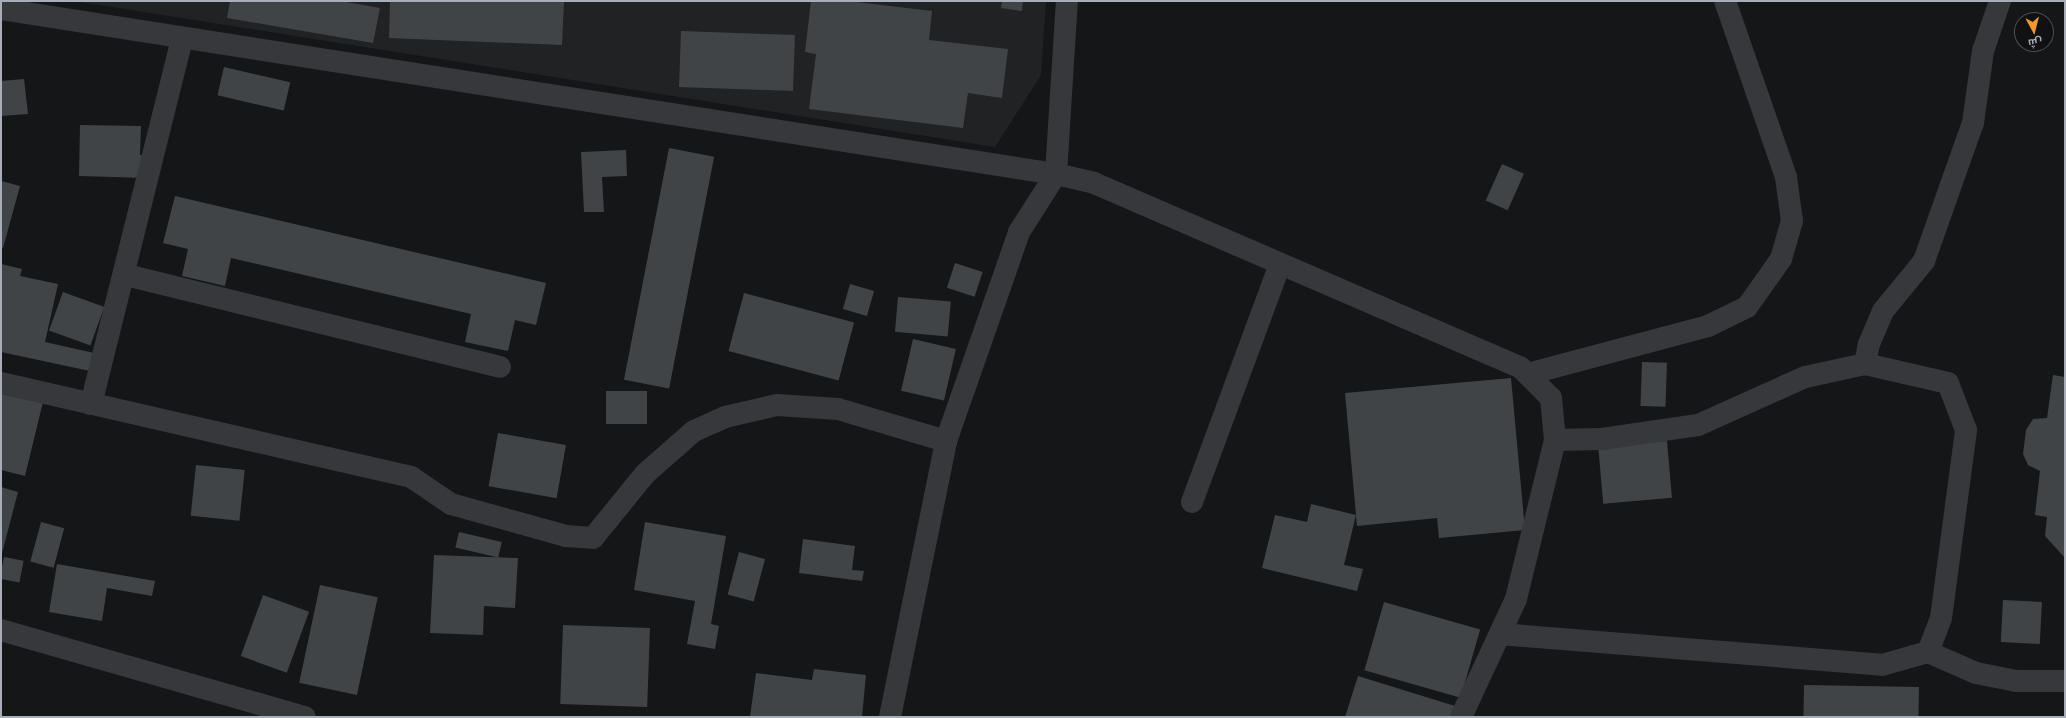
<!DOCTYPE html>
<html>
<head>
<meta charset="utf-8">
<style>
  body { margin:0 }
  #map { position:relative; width:2066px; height:718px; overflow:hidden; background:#151617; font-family:Lato,Cairo,sans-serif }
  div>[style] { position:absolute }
  .built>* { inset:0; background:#212224 }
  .building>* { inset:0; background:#414447; transform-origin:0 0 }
  .minor>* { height:22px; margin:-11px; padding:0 11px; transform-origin:11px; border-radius:11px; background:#36383c }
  span { translate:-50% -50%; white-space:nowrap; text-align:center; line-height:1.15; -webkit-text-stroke:4px #101112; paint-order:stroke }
  .frame { position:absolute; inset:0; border:2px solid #a7aeb7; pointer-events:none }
  .north { position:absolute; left:2014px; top:12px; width:40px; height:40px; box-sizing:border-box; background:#101112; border:1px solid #4c5054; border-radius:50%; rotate:173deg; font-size:11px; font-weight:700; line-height:16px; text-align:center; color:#a7aeb7 }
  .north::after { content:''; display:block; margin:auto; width:14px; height:18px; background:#f39731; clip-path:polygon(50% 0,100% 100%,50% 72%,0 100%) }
</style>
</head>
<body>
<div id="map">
  <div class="built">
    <div style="clip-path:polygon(74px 1px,1046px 1px,1041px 75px,995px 147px)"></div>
  </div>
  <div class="building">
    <div style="clip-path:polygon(230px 1px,341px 1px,380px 8px,373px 43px,227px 18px)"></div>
    <div style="clip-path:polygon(390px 1px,564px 1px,562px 45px,389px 38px)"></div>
    <div style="clip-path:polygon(811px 1px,848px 1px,932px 11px,929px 40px,1008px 49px,1002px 98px,968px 93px,963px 128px,809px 109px,816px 54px,805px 52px)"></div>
    <div style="clip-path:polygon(1002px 1px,1023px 1px,1022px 11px,1001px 8px)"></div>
    <div style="left:681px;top:31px;width:114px;height:56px;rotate:2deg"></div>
    <div style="left:224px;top:67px;width:68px;height:29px;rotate:13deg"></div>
    <div style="clip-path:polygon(24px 79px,28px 114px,1px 116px,1px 81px)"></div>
    <div style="clip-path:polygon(80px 125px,141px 126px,140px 155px,148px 155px,147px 178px,79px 176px)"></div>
    <div style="left:669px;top:148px;width:46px;height:236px;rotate:11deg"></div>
    <div style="clip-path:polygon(626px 150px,627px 176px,602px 177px,604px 212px,584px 212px,581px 152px)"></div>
    <div style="left:1502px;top:164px;width:24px;height:40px;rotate:24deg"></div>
    <div style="clip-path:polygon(1px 181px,20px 186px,3px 248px,1px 247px)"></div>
    <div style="clip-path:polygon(175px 196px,546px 283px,536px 325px,515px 320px,508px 351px,465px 342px,471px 314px,231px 258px,225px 286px,182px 276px,188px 249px,163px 243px)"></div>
    <div style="left:955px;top:263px;width:29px;height:26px;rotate:18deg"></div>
    <div style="clip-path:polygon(1px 264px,22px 269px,20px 276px,58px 284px,45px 342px,94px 353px,90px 371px,1px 352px)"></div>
    <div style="left:850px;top:284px;width:25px;height:26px;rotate:16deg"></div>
    <div style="left:63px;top:292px;width:44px;height:41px;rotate:20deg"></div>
    <div style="left:744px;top:293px;width:114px;height:60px;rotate:15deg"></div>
    <div style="left:898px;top:297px;width:53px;height:35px;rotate:5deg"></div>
    <div style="left:913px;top:339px;width:44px;height:53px;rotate:13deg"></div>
    <div style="left:1642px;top:362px;width:25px;height:44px;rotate:2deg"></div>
    <div style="clip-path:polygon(2053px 375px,2065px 377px,2065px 558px,2045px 536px,2047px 517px,2035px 515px,2040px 471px,2028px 465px,2023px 454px,2026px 430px,2033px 419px,2047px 418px)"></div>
    <div style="clip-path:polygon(1511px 378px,1525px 530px,1439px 538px,1437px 518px,1357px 526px,1356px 515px,1344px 565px,1363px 569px,1357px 591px,1262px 568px,1275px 515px,1307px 522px,1311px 504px,1356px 515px,1345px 393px)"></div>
    <div style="left:606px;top:391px;width:41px;height:33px"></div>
    <div style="clip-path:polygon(1px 392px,43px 402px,25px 476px,1px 470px)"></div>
    <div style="left:498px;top:433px;width:69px;height:54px;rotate:10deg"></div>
    <div style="left:1667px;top:441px;width:57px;height:69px;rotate:85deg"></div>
    <div style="left:196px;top:465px;width:49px;height:51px;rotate:6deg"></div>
    <div style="clip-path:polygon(1px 487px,18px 492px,1px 557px)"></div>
    <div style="left:41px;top:522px;width:24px;height:41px;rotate:15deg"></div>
    <div style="clip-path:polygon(645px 522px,726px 536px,711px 624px,719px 626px,715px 649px,687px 644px,695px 601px,634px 590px)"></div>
    <div style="left:459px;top:532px;width:44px;height:16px;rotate:13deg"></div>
    <div style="clip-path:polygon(803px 539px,855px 546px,852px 570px,864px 571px,862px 581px,799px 573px)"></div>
    <div style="left:739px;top:552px;width:27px;height:44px;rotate:15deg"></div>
    <div style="clip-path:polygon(434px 555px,518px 558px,515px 608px,484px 606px,483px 635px,430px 633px)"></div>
    <div style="left:4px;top:557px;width:20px;height:22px;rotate:11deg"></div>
    <div style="clip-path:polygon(57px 564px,155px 581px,152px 596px,107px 588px,102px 621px,49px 612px)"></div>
    <div style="left:320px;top:585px;width:59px;height:100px;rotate:12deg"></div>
    <div style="left:263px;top:595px;width:49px;height:65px;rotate:20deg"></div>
    <div style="left:2003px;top:600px;width:39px;height:42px;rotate:3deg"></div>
    <div style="left:1384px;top:602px;width:100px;height:71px;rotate:16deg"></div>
    <div style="left:563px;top:625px;width:87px;height:79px;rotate:2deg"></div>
    <div style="clip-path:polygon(814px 669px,866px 675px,862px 717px,750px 717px,756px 673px,812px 680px)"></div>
    <div style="clip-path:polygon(1358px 676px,1455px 706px,1451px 717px,1345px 717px)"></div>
    <div style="left:1804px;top:685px;width:115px;height:32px;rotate:1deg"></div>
  </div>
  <div class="minor">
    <div style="left:1px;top:9px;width:1068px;rotate:8.89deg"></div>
    <div style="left:1056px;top:174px;width:39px;rotate:13deg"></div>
    <div style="left:1094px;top:183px;width:465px;rotate:23.4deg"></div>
    <div style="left:1521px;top:368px;width:42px;rotate:45deg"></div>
    <div style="left:1551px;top:398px;width:42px;rotate:84.6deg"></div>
    <div style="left:1555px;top:440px;width:164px;rotate:103.8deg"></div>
    <div style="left:1516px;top:599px;width:130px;rotate:115deg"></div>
    <div style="left:126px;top:275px;width:385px;rotate:13.8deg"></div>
    <div style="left:1865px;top:364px;width:20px;rotate:-79deg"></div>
    <div style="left:1869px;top:344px;width:36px;rotate:-67deg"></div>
    <div style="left:1883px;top:311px;width:65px;rotate:-50.6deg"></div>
    <div style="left:1924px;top:261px;width:146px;rotate:-70.5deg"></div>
    <div style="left:1973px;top:123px;width:73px;rotate:-82.1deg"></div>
    <div style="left:1983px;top:51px;width:53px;rotate:-71.2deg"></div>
    <div style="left:1528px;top:374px;width:186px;rotate:-14.9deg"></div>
    <div style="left:1708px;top:326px;width:43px;rotate:-26deg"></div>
    <div style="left:1747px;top:307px;width:59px;rotate:-54.7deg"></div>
    <div style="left:1781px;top:259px;width:40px;rotate:-74deg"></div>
    <div style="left:1792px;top:221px;width:44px;rotate:-97.8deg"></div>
    <div style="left:1786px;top:177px;width:186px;rotate:-109.1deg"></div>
    <div style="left:1px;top:383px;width:421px;rotate:12.9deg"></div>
    <div style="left:411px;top:477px;width:48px;rotate:34deg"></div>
    <div style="left:451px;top:504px;width:119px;rotate:15.5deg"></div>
    <div style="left:566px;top:536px;width:27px;rotate:4deg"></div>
    <div style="left:593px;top:538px;width:82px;rotate:-50.9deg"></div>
    <div style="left:645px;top:474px;width:65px;rotate:-41.3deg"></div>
    <div style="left:694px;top:431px;width:34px;rotate:-24deg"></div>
    <div style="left:725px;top:417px;width:53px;rotate:-13deg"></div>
    <div style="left:777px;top:405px;width:61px;rotate:3.8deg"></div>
    <div style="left:838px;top:409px;width:113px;rotate:16.5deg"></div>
    <div style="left:91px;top:404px;width:377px;rotate:-76deg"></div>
    <div style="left:1192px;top:502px;width:254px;rotate:-69.7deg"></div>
    <div style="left:1px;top:630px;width:316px;rotate:16deg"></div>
    <div style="left:1500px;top:634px;width:383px;rotate:4.6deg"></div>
    <div style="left:1882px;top:665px;width:48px;rotate:-15.8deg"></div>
    <div style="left:1928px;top:652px;width:36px;rotate:-69deg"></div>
    <div style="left:1941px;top:618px;width:190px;rotate:-82.4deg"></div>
    <div style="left:1966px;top:430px;width:50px;rotate:-111deg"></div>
    <div style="left:1948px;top:383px;width:85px;rotate:-167.1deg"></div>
    <div style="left:1865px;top:364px;width:61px;rotate:167.8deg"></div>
    <div style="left:1805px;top:377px;width:117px;rotate:155.8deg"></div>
    <div style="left:1698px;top:425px;width:97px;rotate:171.7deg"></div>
    <div style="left:1602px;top:439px;width:47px;rotate:178.8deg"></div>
    <div style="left:1928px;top:652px;width:52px;rotate:23.6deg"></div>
    <div style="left:1976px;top:673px;width:41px;rotate:11.3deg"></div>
    <div style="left:2016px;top:681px;width:49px"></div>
    <div style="left:890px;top:717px;width:282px;rotate:-78.5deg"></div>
    <div style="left:946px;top:441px;width:221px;rotate:-70.7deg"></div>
    <div style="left:1019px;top:232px;width:69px;rotate:-57.5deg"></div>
    <div style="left:1056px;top:174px;width:173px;rotate:-86.4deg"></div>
  </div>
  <div class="frame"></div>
  <div class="north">ش</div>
</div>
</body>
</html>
